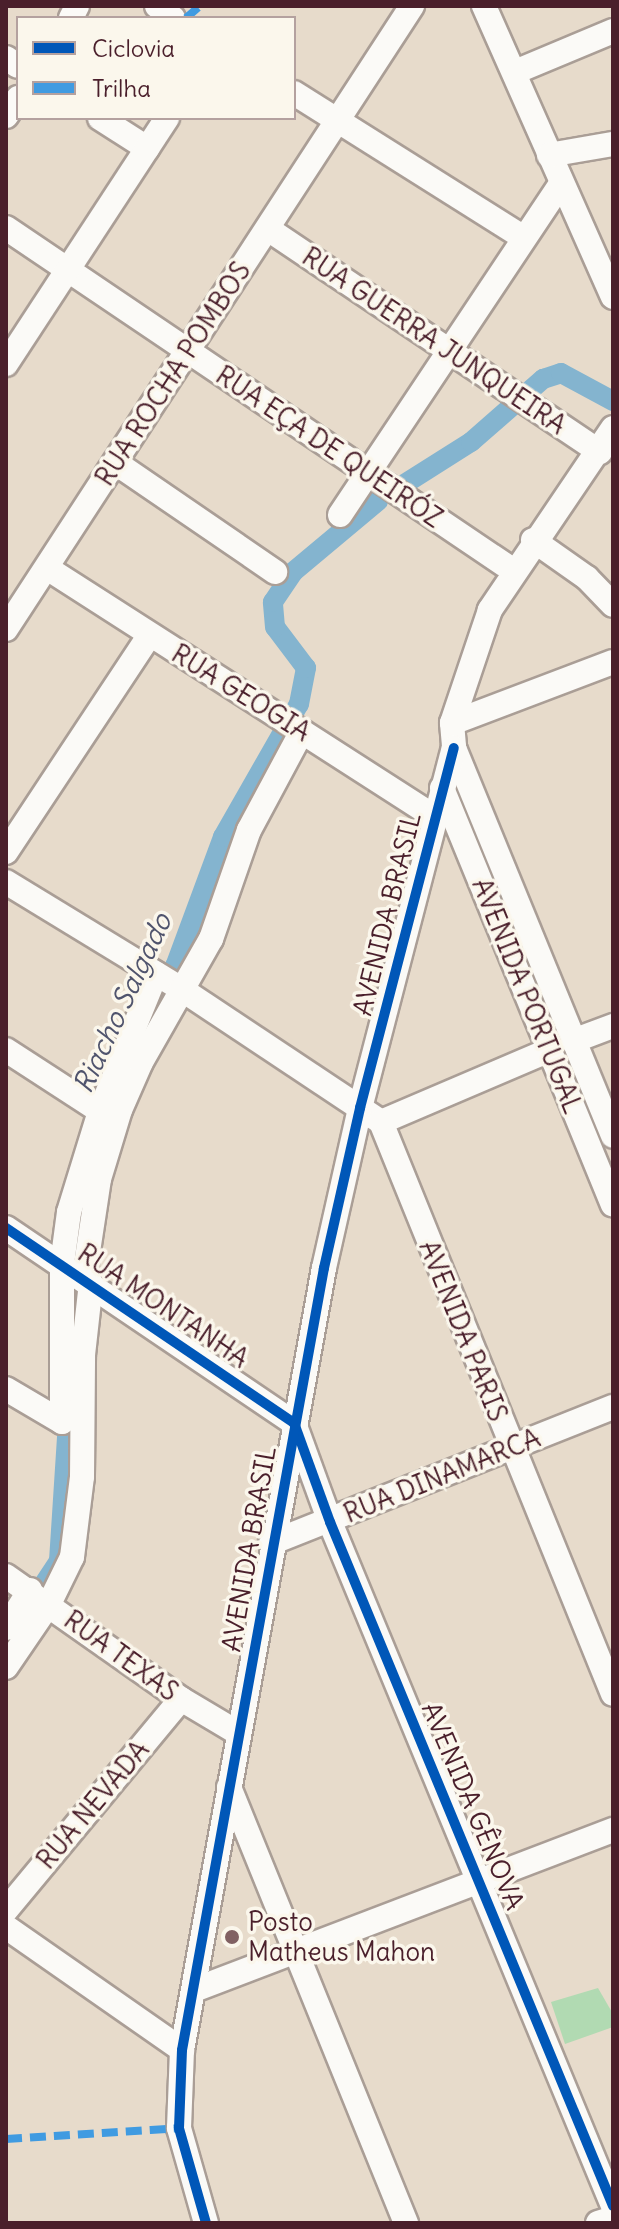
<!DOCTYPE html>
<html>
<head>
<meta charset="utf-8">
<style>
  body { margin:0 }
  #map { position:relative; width:619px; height:2229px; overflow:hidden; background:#e7dbcb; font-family:Delius,sans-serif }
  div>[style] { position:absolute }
  .green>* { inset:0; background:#b1dab2 }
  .canal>* { height:20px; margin:-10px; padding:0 10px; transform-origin:10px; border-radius:10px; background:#84b4cf }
  .roads { filter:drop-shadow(2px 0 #aa9e96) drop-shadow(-2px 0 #aa9e96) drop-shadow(0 2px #aa9e96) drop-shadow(0 -2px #aa9e96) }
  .minor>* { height:24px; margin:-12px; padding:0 12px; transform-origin:12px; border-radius:12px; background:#fbfaf7 }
  .quiet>* { height:8px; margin-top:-4px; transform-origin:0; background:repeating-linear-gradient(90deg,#409be1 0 16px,transparent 0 24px) }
  .cycleway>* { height:10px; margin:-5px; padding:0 5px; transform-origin:5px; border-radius:5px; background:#0057b8 }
  .dots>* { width:22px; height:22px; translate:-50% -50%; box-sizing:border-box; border:4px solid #fbf7ec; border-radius:50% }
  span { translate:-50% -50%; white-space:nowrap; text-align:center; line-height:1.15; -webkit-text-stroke:7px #fbf7ec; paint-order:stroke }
  .street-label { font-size:26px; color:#4a1f2b }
  .poi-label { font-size:26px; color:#4a1f2b }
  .left { translate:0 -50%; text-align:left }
  .water-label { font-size:28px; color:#50546d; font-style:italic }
  .frame { position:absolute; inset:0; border:8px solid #4a1f2b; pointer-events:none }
  .legend { position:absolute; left:16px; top:16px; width:280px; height:104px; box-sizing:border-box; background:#fbf7ec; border:2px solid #b4a19f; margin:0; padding:10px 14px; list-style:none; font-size:24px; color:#4a1f2b }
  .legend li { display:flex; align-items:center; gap:16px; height:40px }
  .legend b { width:40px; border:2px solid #b4a19f }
</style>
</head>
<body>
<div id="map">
  <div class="green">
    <div style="clip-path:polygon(598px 1988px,613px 2014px,613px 2027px,565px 2044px,551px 2002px)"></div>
  </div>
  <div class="canal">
    <div style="left:395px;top:490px;width:90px;rotate:-32.3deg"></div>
    <div style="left:471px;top:442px;width:96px;rotate:-41.2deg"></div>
    <div style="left:543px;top:379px;width:19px;rotate:-18deg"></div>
    <div style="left:561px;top:373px;width:59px;rotate:28.3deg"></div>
    <div style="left:160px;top:991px;width:31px;rotate:-59deg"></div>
    <div style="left:176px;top:964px;width:135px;rotate:-69.7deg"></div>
    <div style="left:223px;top:837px;width:153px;rotate:-60.3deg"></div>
    <div style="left:299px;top:704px;width:37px;rotate:-79deg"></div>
    <div style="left:306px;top:668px;width:51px;rotate:-127.1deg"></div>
    <div style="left:275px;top:627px;width:25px;rotate:-95deg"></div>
    <div style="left:273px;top:602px;width:36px;rotate:-56deg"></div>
    <div style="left:293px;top:572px;width:111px;rotate:-39.9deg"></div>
    <div style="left:28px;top:1608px;width:56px;rotate:-56.6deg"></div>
    <div style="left:59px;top:1561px;width:156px;rotate:-86.3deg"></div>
  </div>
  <div class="roads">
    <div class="minor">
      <div style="left:157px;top:6px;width:20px;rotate:37deg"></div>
      <div style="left:484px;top:6px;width:318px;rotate:66.1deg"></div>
      <div style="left:71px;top:18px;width:13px;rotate:-63deg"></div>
      <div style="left:6px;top:58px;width:14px;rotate:34deg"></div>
      <div style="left:515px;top:72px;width:106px;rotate:-22.7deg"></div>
      <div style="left:294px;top:93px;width:271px;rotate:32.2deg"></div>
      <div style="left:6px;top:116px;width:22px;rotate:-56deg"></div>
      <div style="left:100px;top:118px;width:56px;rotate:32.6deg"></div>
      <div style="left:549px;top:155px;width:65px;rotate:-9.8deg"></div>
      <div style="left:6px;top:228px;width:613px;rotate:34.03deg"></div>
      <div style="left:268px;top:229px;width:400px;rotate:33.9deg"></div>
      <div style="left:6px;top:364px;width:294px;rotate:-56.8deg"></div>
      <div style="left:613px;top:428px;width:220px;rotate:124.1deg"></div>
      <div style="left:490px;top:610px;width:119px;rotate:108.6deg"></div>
      <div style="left:452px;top:723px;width:25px;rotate:85deg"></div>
      <div style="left:454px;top:748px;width:419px;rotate:67.7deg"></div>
      <div style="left:116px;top:463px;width:193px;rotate:34.4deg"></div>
      <div style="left:340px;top:515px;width:399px;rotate:-56.3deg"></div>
      <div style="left:533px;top:540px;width:66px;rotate:35.1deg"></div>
      <div style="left:587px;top:578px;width:37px;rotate:46deg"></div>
      <div style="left:47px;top:568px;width:461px;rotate:32.7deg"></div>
      <div style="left:6px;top:629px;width:744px;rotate:-56.91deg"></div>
      <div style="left:452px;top:723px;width:172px;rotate:-20.8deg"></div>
      <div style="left:442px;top:788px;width:450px;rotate:67.7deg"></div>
      <div style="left:6px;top:852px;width:259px;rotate:-56.5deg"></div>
      <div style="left:6px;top:882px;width:205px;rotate:31.4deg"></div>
      <div style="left:181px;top:989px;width:240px;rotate:33.6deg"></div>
      <div style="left:381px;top:1122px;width:617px;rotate:67.92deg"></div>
      <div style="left:573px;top:1041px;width:43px;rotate:-20.6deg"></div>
      <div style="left:6px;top:1050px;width:112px;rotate:33deg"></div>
      <div style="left:381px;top:1122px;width:184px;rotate:-23.1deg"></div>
      <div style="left:6px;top:1228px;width:348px;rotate:34.1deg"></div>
      <div style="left:294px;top:1423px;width:105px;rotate:70deg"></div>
      <div style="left:330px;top:1522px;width:740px;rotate:67.52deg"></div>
      <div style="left:84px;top:1278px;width:100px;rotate:-81.4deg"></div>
      <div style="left:99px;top:1179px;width:72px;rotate:-73.1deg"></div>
      <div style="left:120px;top:1110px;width:52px;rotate:-66.4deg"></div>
      <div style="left:141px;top:1062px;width:142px;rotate:-60.4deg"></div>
      <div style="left:211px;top:939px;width:115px;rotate:-70.8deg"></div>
      <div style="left:249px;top:830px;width:112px;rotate:-61.8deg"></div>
      <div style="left:6px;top:1389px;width:65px;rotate:30.5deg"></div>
      <div style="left:62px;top:1422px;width:158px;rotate:-90deg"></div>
      <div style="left:62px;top:1264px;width:52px;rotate:-82.3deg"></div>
      <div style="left:69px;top:1212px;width:106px;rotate:-72.9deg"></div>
      <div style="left:100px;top:1111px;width:148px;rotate:-67.8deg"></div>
      <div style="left:271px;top:1543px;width:368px;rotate:-21.7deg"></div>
      <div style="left:6px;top:1576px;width:214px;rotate:35.1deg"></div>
      <div style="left:181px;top:1699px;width:66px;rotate:30.8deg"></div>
      <div style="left:6px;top:1628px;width:45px;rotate:-57.7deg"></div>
      <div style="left:6px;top:1667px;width:76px;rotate:-55.7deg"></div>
      <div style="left:49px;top:1604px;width:52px;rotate:-63.9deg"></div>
      <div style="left:72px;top:1557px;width:81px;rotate:-82.9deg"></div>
      <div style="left:82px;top:1477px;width:122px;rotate:-89.5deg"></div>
      <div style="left:83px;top:1355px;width:72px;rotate:-83.7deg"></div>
      <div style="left:229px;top:1787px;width:471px;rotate:67.9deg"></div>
      <div style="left:6px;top:1910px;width:274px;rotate:-50.3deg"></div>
      <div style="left:6px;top:1927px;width:215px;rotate:34.9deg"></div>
      <div style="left:194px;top:1990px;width:449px;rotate:-20.9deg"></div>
      <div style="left:206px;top:2223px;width:99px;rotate:-105.9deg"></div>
      <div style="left:179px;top:2128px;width:78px;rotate:-87.8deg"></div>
      <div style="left:182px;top:2050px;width:795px;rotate:-79.71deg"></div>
      <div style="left:324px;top:1268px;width:164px;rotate:-77.3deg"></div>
      <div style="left:360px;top:1108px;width:372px;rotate:-75.4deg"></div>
      <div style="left:598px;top:2223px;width:16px;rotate:-18deg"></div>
    </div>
  </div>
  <div class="quiet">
    <div style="left:186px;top:18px;width:18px;rotate:-41deg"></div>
    <div style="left:6px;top:2139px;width:173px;rotate:-3.6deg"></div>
  </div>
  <div class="cycleway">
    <div style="left:6px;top:1228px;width:348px;rotate:34.1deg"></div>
    <div style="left:294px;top:1423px;width:105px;rotate:70deg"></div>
    <div style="left:330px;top:1522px;width:740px;rotate:67.52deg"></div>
    <div style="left:206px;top:2223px;width:99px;rotate:-105.9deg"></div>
    <div style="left:179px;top:2128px;width:78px;rotate:-87.8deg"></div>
    <div style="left:182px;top:2050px;width:795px;rotate:-79.71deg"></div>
    <div style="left:324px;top:1268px;width:164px;rotate:-77.3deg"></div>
    <div style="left:360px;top:1108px;width:372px;rotate:-75.4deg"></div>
  </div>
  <div class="dots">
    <div style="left:232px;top:1937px;background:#816163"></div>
  </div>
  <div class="street-label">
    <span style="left:434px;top:341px;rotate:34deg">RUA GUERRA JUNQUEIRA</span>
    <span style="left:173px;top:374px;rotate:-57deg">RUA ROCHA POMBOS</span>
    <span style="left:329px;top:447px;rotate:34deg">RUA EÇA DE QUEIRÓZ</span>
    <span style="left:241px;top:693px;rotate:32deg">RUA GEOGIA</span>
    <span style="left:387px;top:914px;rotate:-76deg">AVENIDA BRASIL</span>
    <span style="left:527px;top:996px;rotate:68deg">AVENIDA PORTUGAL</span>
    <span style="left:163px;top:1306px;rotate:34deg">RUA MONTANHA</span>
    <span style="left:463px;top:1331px;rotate:68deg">AVENIDA PARIS</span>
    <span style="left:442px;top:1476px;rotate:-22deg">RUA DINAMARCA</span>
    <span style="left:249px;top:1549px;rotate:-80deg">AVENIDA BRASIL</span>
    <span style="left:121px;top:1656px;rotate:36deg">RUA TEXAS</span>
    <span style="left:93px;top:1805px;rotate:-50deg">RUA NEVADA</span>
    <span style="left:473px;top:1806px;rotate:67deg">AVENIDA GÊNOVA</span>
  </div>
  <div class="poi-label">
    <span class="left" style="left:248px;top:1937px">Posto<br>Matheus Mahon</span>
  </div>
  <div class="water-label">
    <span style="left:122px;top:1003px;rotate:-65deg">Riacho Salgado</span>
  </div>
  <div class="frame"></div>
  <ul class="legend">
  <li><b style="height:10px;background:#0057b8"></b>Ciclovia</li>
  <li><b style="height:10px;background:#409be1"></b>Trilha</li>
  </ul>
</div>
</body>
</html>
